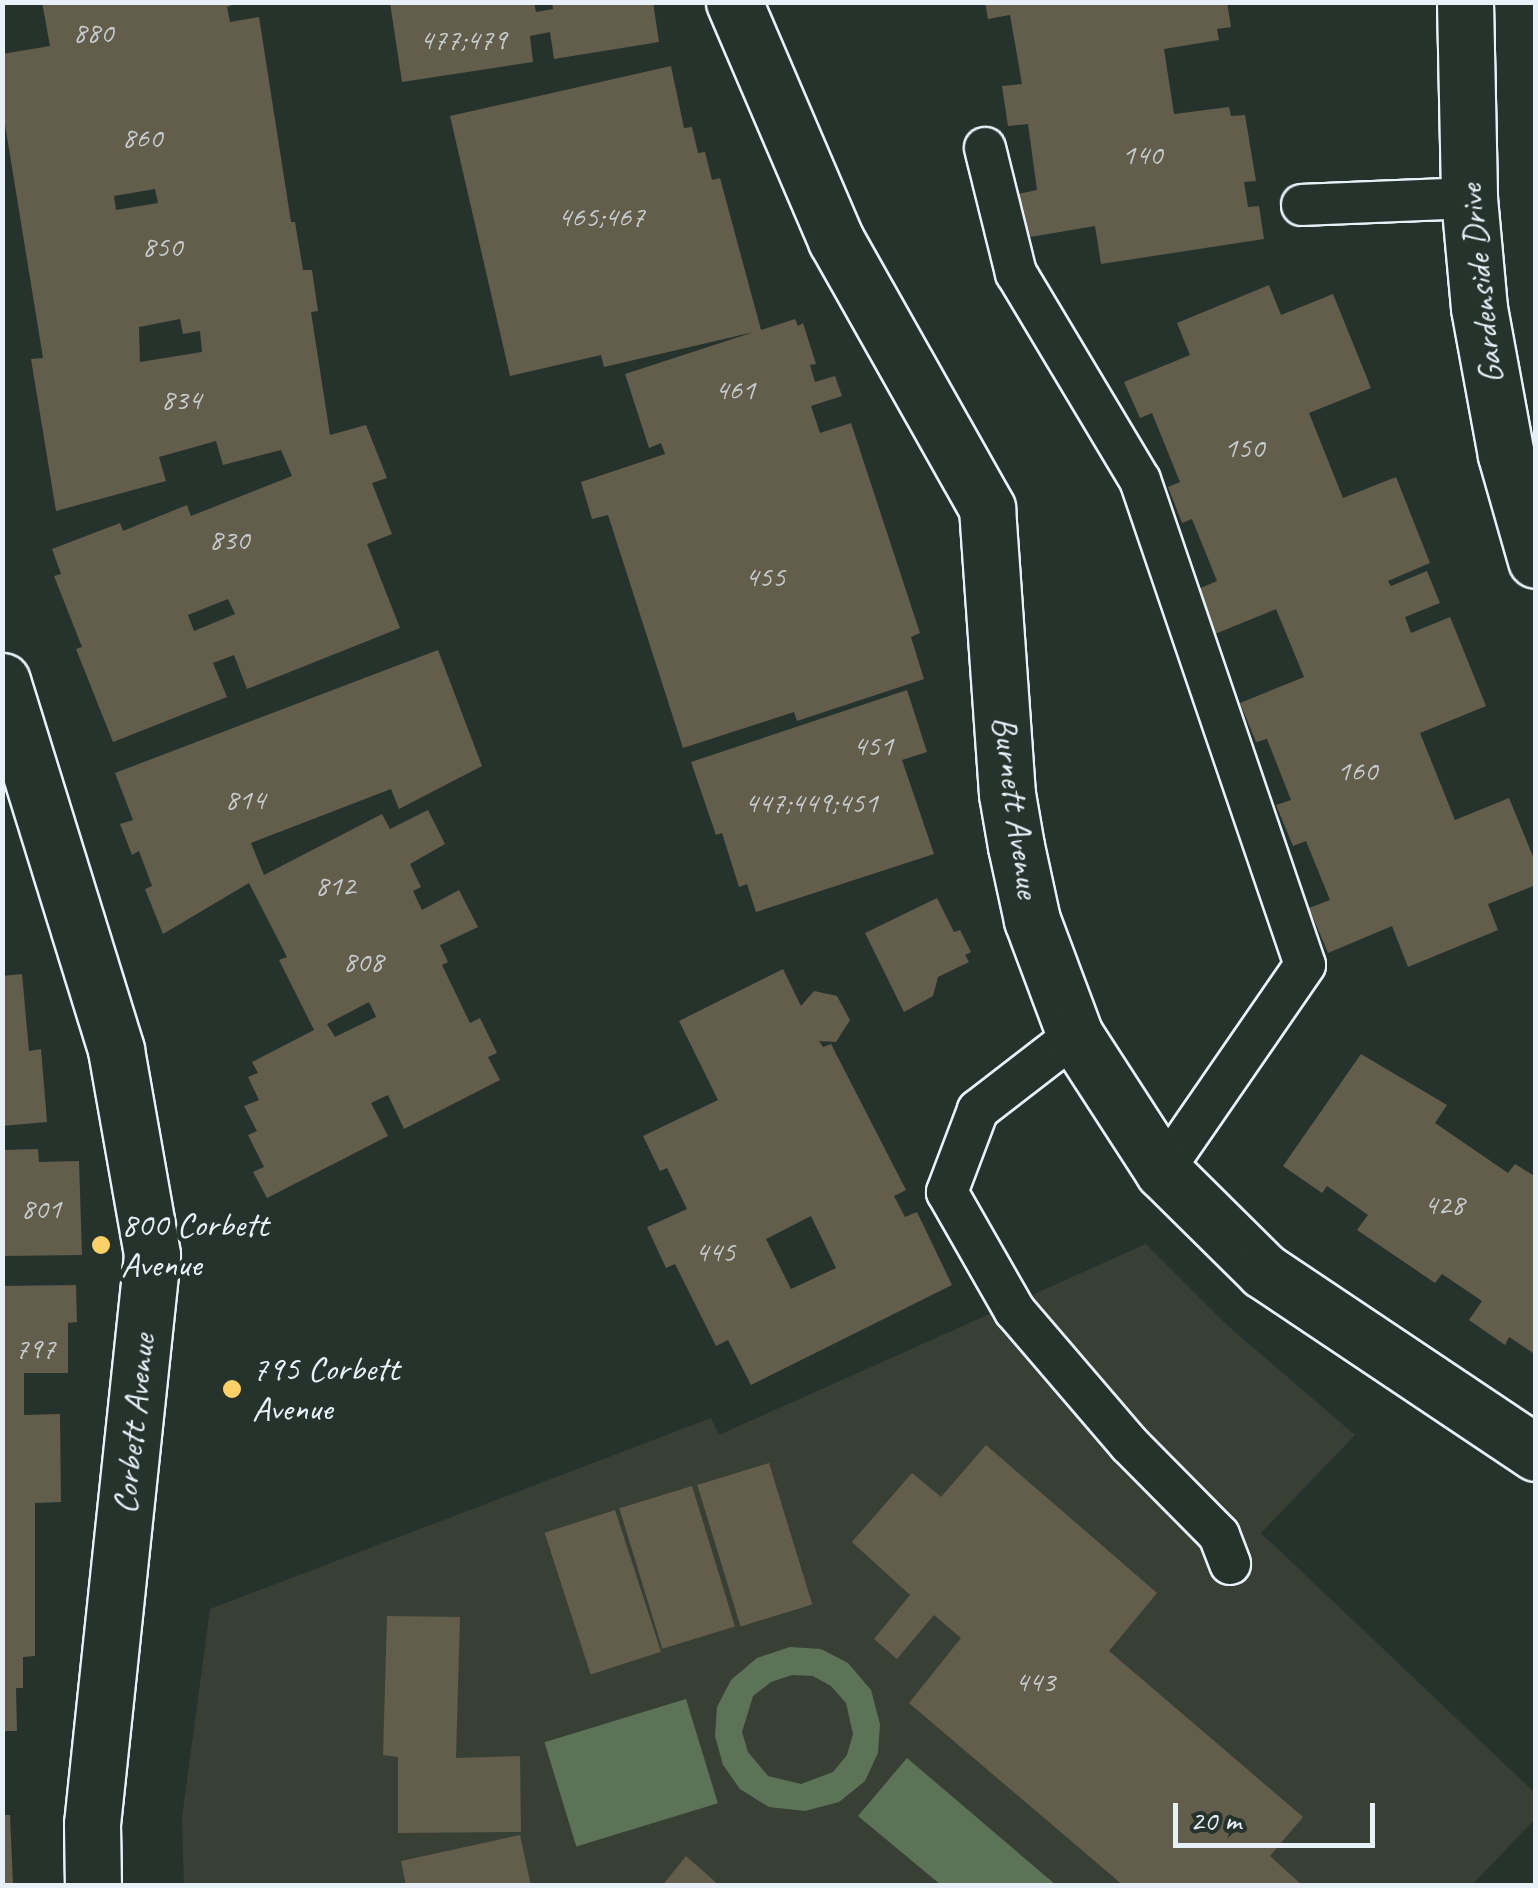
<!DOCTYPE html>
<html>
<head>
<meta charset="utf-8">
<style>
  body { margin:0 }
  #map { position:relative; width:1538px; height:1888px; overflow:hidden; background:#26332d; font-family:Caveat,sans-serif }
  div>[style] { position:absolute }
  .built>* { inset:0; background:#384036 }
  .green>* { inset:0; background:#5c7357; transform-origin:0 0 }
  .building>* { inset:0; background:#635d4c; transform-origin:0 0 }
  .roads { filter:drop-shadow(2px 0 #e8f1f8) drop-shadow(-2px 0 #e8f1f8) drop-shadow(0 2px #e8f1f8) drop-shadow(0 -2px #e8f1f8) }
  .service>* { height:40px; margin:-20px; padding:0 20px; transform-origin:20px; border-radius:20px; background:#26332d }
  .minor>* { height:55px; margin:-27.5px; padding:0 27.5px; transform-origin:27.5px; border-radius:27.5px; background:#26332d }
  .dots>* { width:28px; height:28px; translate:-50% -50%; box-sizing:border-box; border:5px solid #26332d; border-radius:50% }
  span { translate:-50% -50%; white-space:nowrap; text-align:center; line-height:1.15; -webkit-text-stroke:9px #26332d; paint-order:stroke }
  .number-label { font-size:30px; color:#c7cccd }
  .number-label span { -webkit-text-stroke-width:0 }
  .street-label { font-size:35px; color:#e8f1f8 }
  .poi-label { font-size:35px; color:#e8f1f8 }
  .left { translate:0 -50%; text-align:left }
  .frame { position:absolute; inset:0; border:5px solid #e8f1f8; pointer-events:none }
  .scale { position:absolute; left:1173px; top:1803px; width:202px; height:45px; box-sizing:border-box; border:5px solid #e8f1f8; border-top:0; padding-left:12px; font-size:30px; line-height:35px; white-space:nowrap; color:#e8f1f8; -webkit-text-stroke:8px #26332d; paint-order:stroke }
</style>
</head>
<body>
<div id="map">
  <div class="built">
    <div style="clip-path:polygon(1146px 1244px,1228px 1326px,1355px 1435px,1261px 1533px,1535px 1793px,1535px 1819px,1472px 1885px,184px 1886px,182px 1818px,210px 1609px,711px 1418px,719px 1435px)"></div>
  </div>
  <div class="green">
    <div style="clip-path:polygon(evenodd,790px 1647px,821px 1649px,848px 1663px,871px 1690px,880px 1724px,878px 1753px,865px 1781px,839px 1802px,805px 1811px,769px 1807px,740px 1789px,723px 1765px,715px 1736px,717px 1707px,731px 1680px,757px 1658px,790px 1647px,792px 1675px,813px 1676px,831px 1686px,846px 1703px,853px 1734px,847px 1755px,833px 1772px,801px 1784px,768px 1776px,748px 1752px,742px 1732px,753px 1696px,771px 1682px,792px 1675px)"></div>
    <div style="left:686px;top:1699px;width:109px;height:148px;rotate:73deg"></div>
    <div style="clip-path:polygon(907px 1758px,1056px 1885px,941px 1885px,858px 1816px)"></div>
  </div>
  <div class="building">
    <div style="clip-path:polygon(evenodd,42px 2px,240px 2px,227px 7px,230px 22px,259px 17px,291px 222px,295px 222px,303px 270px,312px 270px,318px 311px,311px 312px,330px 435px,366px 425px,387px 478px,372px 483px,392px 534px,367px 544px,400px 628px,247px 689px,234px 655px,213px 663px,227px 697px,113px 742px,76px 649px,82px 647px,54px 576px,61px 574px,52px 549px,120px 523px,123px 531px,187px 505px,191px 516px,292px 476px,281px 450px,223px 465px,216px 441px,159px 457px,166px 481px,56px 511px,31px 359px,43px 358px,2px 106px,2px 54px,50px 46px,42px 2px,155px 189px,158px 203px,116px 210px,114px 196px,155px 189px,42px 2px,180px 319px,183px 334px,200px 331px,202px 352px,140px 362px,139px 327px,180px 319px,42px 2px,228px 599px,235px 614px,194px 631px,188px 615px,228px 599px)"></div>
    <div style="clip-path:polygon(534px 2px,536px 12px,553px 9px,552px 2px,653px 2px,659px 42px,554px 59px,550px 32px,530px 36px,533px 62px,402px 82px,390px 3px)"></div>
    <div style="clip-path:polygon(985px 2px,1227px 2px,1231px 27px,1217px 29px,1219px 40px,1164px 49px,1174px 114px,1229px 107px,1231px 116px,1245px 115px,1256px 181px,1244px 182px,1248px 207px,1259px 206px,1264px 239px,1101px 264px,1095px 226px,1024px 238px,1018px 194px,1037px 190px,1028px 124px,1008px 126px,1002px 86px,1022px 84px,1010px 15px,988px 19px)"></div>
    <div style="clip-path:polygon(671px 66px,684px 128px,692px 127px,698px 153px,705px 152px,712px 180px,720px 178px,761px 330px,795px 319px,798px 326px,803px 323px,816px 364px,810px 365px,815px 382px,835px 376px,842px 396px,811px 406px,820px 433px,851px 423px,920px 633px,911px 637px,924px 679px,797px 721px,794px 712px,683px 748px,608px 515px,592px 519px,581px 482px,665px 454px,661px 443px,649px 448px,625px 374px,754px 332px,604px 367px,601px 355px,510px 376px,450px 116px)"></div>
    <div style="clip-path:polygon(1269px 285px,1281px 315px,1333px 294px,1371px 388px,1309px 413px,1343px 498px,1396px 477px,1430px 563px,1388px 581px,1391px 586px,1427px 571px,1440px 603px,1405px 617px,1411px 633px,1450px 617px,1486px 706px,1420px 733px,1455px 820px,1509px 798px,1536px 864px,1536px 885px,1488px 904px,1498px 930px,1408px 967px,1392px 926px,1328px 953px,1309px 908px,1330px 900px,1306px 841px,1293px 846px,1276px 805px,1291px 800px,1267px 739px,1256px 742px,1240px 703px,1304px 677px,1276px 609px,1215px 634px,1196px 590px,1217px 581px,1192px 519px,1182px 523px,1168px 487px,1180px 482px,1152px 413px,1140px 418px,1124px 382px,1190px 355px,1177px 323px)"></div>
    <div style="clip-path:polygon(evenodd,438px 650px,482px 766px,399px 809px,391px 789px,251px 843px,264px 875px,382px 814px,390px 829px,428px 810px,445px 844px,410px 864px,421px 887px,413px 891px,422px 910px,459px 890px,478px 927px,440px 945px,448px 962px,442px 965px,470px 1023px,480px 1018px,497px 1053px,488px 1057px,500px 1080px,404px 1129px,388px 1095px,371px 1103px,388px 1136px,267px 1198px,253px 1172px,264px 1167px,248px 1135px,257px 1131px,244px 1106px,259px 1100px,248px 1077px,258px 1073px,252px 1062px,314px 1030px,279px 960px,287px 957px,249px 883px,163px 934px,145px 889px,152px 886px,139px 851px,132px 855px,120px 824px,133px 820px,115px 773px,438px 650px,369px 1002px,376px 1017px,335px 1037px,327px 1024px,369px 1002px)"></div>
    <div style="clip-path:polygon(907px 690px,927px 752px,902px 760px,934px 854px,756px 912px,747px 884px,739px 887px,722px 833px,716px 835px,691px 762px)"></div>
    <div style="clip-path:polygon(937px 898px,954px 932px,960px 930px,971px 952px,965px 955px,969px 962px,938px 977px,933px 996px,904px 1012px,865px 933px)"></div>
    <div style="clip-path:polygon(evenodd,783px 969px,801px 1006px,814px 991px,837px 996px,850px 1020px,836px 1042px,819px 1041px,823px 1047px,831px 1044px,906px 1190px,894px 1196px,905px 1217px,917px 1212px,952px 1285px,751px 1385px,728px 1340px,716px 1346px,675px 1264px,666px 1268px,647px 1227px,687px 1209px,667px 1168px,660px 1171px,643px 1136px,718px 1100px,679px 1021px,783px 969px,811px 1216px,836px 1268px,791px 1289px,766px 1239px,811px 1216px)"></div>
    <div style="clip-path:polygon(22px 974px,29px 1051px,41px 1049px,47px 1122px,2px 1126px,2px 976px)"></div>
    <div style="clip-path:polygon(1361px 1054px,1447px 1105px,1435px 1123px,1508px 1173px,1515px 1164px,1536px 1177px,1536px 1355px,1509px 1337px,1505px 1345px,1469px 1320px,1482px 1301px,1442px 1274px,1435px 1283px,1357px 1230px,1368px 1215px,1327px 1186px,1322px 1193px,1283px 1166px)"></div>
    <div style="clip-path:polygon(38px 1149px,39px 1162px,79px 1161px,82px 1255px,2px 1256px,2px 1150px)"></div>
    <div style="clip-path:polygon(76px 1285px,77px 1322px,68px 1323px,68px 1373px,24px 1373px,24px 1415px,60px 1414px,61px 1502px,35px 1503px,35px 1656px,23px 1657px,23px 1688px,16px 1688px,17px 1731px,2px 1731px,2px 1286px)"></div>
    <div style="clip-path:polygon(986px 1445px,1157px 1593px,1109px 1651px,1303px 1817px,1270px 1856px,1303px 1886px,1124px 1886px,909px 1703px,961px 1638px,934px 1615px,897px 1659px,874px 1639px,910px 1595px,852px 1542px,912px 1473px,941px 1497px)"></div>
    <div style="left:769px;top:1463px;width:148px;height:75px;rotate:73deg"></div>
    <div style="left:692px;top:1486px;width:147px;height:76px;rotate:73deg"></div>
    <div style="left:615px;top:1510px;width:149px;height:74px;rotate:72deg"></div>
    <div style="clip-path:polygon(387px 1616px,460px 1617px,456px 1758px,520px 1756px,521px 1832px,398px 1833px,398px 1757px,383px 1755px)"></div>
    <div style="clip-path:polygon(2px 1815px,10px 1815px,13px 1886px,2px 1886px)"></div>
    <div style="clip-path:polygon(520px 1835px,531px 1886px,406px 1886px,401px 1861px)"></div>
    <div style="clip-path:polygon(686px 1856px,720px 1886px,662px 1886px)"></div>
  </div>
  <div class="roads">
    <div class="service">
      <div style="left:985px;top:148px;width:129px;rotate:76.1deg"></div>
      <div style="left:1016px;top:273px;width:241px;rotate:59.1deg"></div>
      <div style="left:1140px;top:480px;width:512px;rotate:71.21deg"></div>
      <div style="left:1305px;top:965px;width:250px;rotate:124.6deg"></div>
      <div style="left:1302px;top:205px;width:167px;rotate:-2.4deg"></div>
      <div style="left:1075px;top:1035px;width:123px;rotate:142.3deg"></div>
      <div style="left:978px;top:1110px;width:88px;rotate:110.7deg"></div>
      <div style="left:947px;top:1192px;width:137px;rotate:60.3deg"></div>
      <div style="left:1015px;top:1311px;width:175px;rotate:49.4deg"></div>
      <div style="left:1129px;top:1444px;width:128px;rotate:45.3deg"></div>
      <div style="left:1219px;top:1535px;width:31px;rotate:69deg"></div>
    </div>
    <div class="minor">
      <div style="left:734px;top:2px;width:259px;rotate:66.8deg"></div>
      <div style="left:836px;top:240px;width:308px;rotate:60.6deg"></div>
      <div style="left:987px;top:508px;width:287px;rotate:86deg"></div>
      <div style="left:1007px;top:794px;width:53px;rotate:80.2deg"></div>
      <div style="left:1016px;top:846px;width:76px;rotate:77.8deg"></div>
      <div style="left:1032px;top:920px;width:123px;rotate:69.5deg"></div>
      <div style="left:1075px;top:1035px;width:162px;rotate:57.1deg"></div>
      <div style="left:1163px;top:1171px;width:142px;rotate:44.7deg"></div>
      <div style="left:1264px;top:1271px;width:327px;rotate:33.8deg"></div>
      <div style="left:1465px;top:2px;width:196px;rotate:88.8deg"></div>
      <div style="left:1469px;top:198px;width:110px;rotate:84.8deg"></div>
      <div style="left:1479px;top:308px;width:149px;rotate:79.6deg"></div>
      <div style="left:1506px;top:455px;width:109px;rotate:74.1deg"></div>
      <div style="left:2px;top:681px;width:386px;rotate:72.8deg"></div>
      <div style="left:116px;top:1050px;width:208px;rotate:80deg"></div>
      <div style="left:152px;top:1255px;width:572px;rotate:96.02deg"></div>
      <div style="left:92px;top:1824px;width:62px;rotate:89.1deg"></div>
    </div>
  </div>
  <div class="dots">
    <div style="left:101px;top:1245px;background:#ffd166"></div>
    <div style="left:232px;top:1389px;background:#ffd166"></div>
  </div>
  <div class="number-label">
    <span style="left:93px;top:32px">880</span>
    <span style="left:463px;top:39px">477;479</span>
    <span style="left:142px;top:137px">860</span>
    <span style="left:1142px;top:154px">140</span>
    <span style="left:601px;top:216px">465;467</span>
    <span style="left:162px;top:246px">850</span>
    <span style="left:735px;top:389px">461</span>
    <span style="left:181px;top:399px">834</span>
    <span style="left:1244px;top:447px">150</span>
    <span style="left:229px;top:539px">830</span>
    <span style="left:765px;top:576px">455</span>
    <span style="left:873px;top:745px">451</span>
    <span style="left:1357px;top:770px">160</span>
    <span style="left:245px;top:799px">814</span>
    <span style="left:811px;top:802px">447;449;451</span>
    <span style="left:335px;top:885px">812</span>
    <span style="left:363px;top:961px">808</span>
    <span style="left:1444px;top:1204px">428</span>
    <span style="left:41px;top:1208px">801</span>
    <span style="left:715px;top:1251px">445</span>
    <span style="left:35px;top:1348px">797</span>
    <span style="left:1035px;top:1681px">443</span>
  </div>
  <div class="street-label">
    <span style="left:1481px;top:284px;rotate:-96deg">Gardenside Drive</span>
    <span style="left:1016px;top:807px;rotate:82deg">Burnett Avenue</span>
    <span style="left:134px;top:1424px;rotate:-84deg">Corbett Avenue</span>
  </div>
  <div class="poi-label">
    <span class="left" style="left:121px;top:1245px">800 Corbett<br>Avenue</span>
    <span class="left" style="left:252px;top:1389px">795 Corbett<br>Avenue</span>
  </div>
  <div class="frame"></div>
  <div class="scale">20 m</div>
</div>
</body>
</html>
